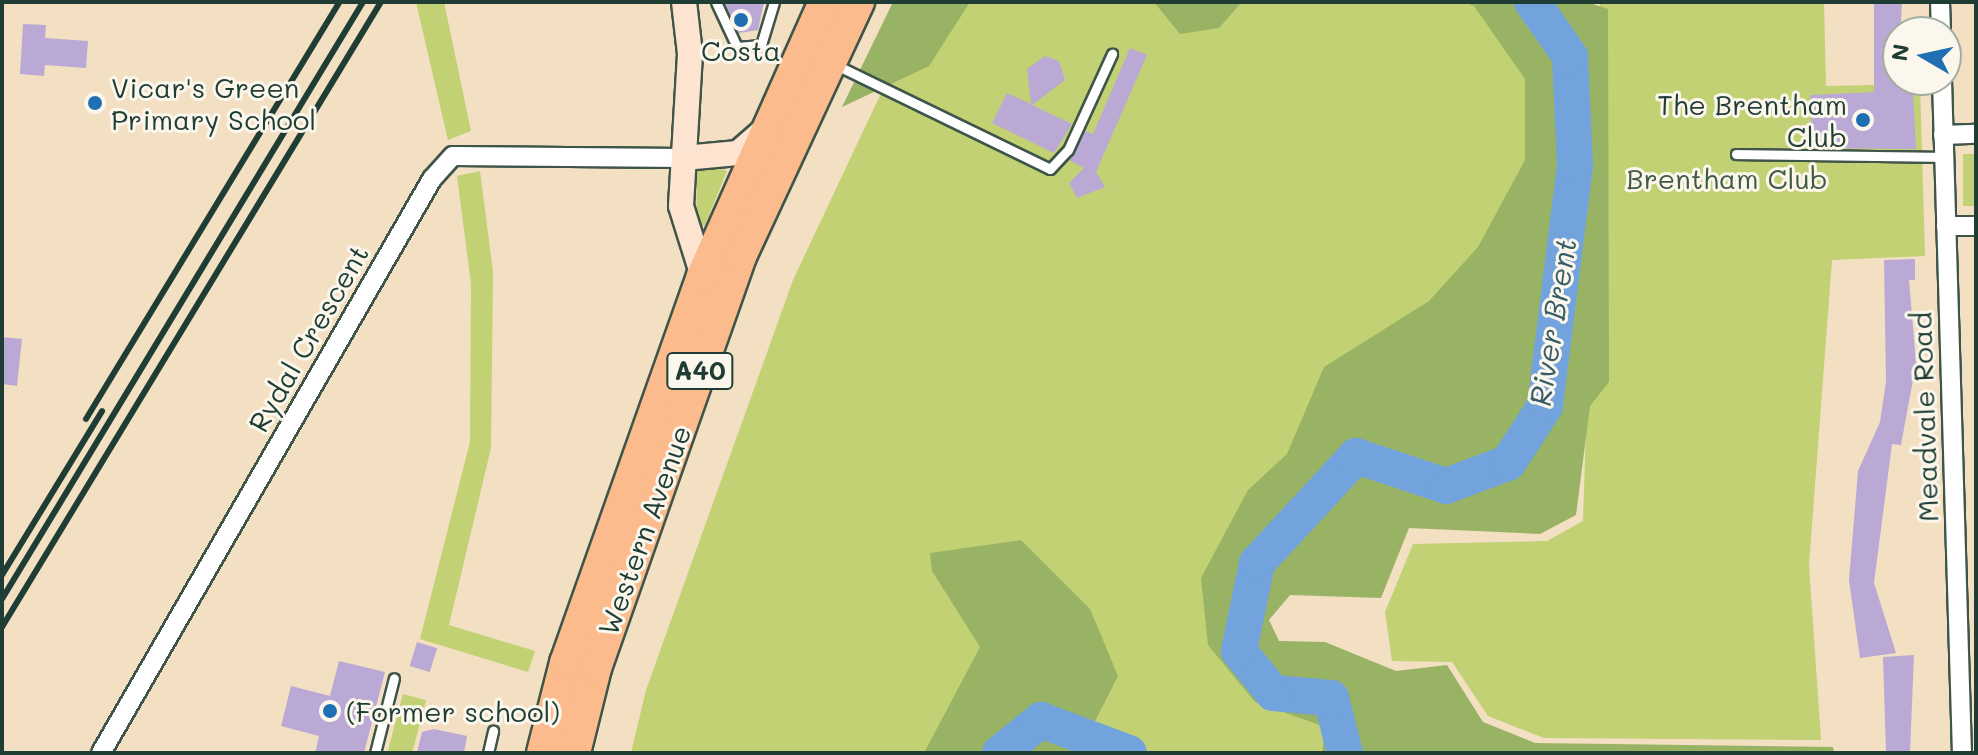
<!DOCTYPE html>
<html>
<head>
<meta charset="utf-8">
<style>
  body { margin:0 }
  #map { position:relative; width:1978px; height:755px; overflow:hidden; background:#f3dfc2; font-family:Mali,sans-serif }
  div>[style] { position:absolute }
  .green>* { inset:0; background:#c2d173; transform-origin:0 0 }
  .forest>* { inset:0; background:#99b365 }
  .river>* { height:36px; margin:-18px; padding:0 18px; transform-origin:18px; border-radius:18px; background:#73a3dd }
  .building>* { inset:0; background:#baa9d4; transform-origin:0 0 }
  .roads { filter:drop-shadow(2px 0 #3f5549) drop-shadow(-2px 0 #3f5549) drop-shadow(0 2px #3f5549) drop-shadow(0 -2px #3f5549) }
  .lane>* { height:9px; margin:-4.5px; padding:0 4.5px; transform-origin:4.5px; border-radius:4.5px; background:#fff }
  .street>* { height:18px; margin:-9px; padding:0 9px; transform-origin:9px; border-radius:9px; background:#fff }
  .secondary>* { height:24px; margin:-12px; padding:0 12px; transform-origin:12px; border-radius:12px; background:#fde4d1 }
  .highway>* { height:32px; margin:-16px; padding:0 16px; transform-origin:16px; border-radius:16px; background:#fbbb8c }
  .rail>* { height:6px; margin:-3px; padding:0 3px; transform-origin:3px; border-radius:3px; background:#1f3d34 }
  .dots>* { width:22px; height:22px; translate:-50% -50%; box-sizing:border-box; border:4px solid #fbf7ec; border-radius:50% }
  span { translate:-50% -50%; white-space:nowrap; text-align:center; line-height:1.15; -webkit-text-stroke:6px #fbf7ec; paint-order:stroke }
  .shield-label span { padding:2px 6px; background:#fbf7ec; border:2px solid; border-radius:6px; -webkit-text-stroke-width:0 }
  .shield-label { font-size:26px; color:#1f3d34; font-weight:700 }
  .poi-label { font-size:28px; color:#1f3d34 }
  .left { translate:0 -50%; text-align:left }
  .right { translate:-100% -50%; text-align:right }
  .park-label { font-size:28px; color:#405b41 }
  .street-label { font-size:28px; color:#1f3d34 }
  .water-label { font-size:30px; color:#385c67; font-style:italic }
  .frame { position:absolute; inset:0; border:4px solid #1f3d34; pointer-events:none }
  .north { position:absolute; left:1882px; top:16px; width:80px; height:80px; box-sizing:border-box; background:#fbf7ec; border:2px solid #a3ada2; border-radius:50%; rotate:279deg; font-size:22px; font-weight:700; line-height:32px; text-align:center; color:#1f3d34 }
  .north::after { content:''; display:block; margin:auto; width:28px; height:36px; background:#1f6fb2; clip-path:polygon(50% 0,100% 100%,50% 72%,0 100%) }
</style>
</head>
<body>
<div id="map">
  <div class="green">
    <div style="clip-path:polygon(416px 2px,444px 2px,471px 131px,448px 140px)"></div>
    <div style="clip-path:polygon(924px 2px,1523px 2px,1558px 171px,1229px 648px,1327px 705px,1337px 753px,1128px 753px,1035px 674px,937px 753px,631px 753px,646px 690px,793px 280px)"></div>
    <div style="clip-path:polygon(1600px 2px,1824px 2px,1826px 86px,1920px 84px,1925px 256px,1832px 260px,1809px 565px,1821px 740px,1544px 738px,1488px 716px,1452px 662px,1392px 661px,1385px 612px,1413px 544px,1547px 541px,1583px 521px)"></div>
    <div style="left:1963px;top:154px;width:13px;height:52px"></div>
    <div style="clip-path:polygon(696px 161px,727px 171px,705px 225px,697px 228px)"></div>
    <div style="clip-path:polygon(480px 171px,493px 272px,491px 448px,449px 625px,535px 651px,528px 672px,420px 639px,470px 442px,471px 284px,457px 176px)"></div>
    <div style="left:403px;top:694px;width:24px;height:61px;rotate:15deg"></div>
  </div>
  <div class="forest">
    <div style="clip-path:polygon(893px 2px,970px 2px,929px 66px,842px 107px)"></div>
    <div style="clip-path:polygon(1154px 2px,1242px 2px,1219px 28px,1180px 34px)"></div>
    <div style="clip-path:polygon(1463px 2px,1587px 2px,1608px 9px,1609px 382px,1590px 406px,1576px 515px,1540px 534px,1409px 528px,1381px 598px,1290px 595px,1269px 620px,1279px 641px,1325px 642px,1396px 671px,1447px 665px,1483px 722px,1535px 743px,1833px 747px,1834px 753px,1322px 753px,1325px 727px,1255px 702px,1208px 645px,1201px 578px,1248px 490px,1287px 454px,1324px 367px,1429px 301px,1478px 247px,1525px 160px,1525px 79px,1474px 6px)"></div>
    <div style="clip-path:polygon(1021px 540px,1090px 609px,1118px 676px,1090px 731px,1142px 753px,924px 753px,980px 647px,932px 571px,930px 553px)"></div>
  </div>
  <div class="river">
    <div style="left:1000px;top:753px;width:53px;rotate:-38.8deg"></div>
    <div style="left:1041px;top:720px;width:94px;rotate:20.6deg"></div>
    <div style="left:1345px;top:753px;width:57px;rotate:-104.3deg"></div>
    <div style="left:1331px;top:698px;width:58px;rotate:-175.1deg"></div>
    <div style="left:1273px;top:693px;width:54px;rotate:-129deg"></div>
    <div style="left:1239px;top:651px;width:90px;rotate:-78.4deg"></div>
    <div style="left:1257px;top:563px;width:146px;rotate:-47.2deg"></div>
    <div style="left:1356px;top:456px;width:95px;rotate:18.4deg"></div>
    <div style="left:1446px;top:486px;width:66px;rotate:-20.4deg"></div>
    <div style="left:1508px;top:463px;width:68px;rotate:-57deg"></div>
    <div style="left:1545px;top:406px;width:242px;rotate:-82.9deg"></div>
    <div style="left:1575px;top:166px;width:110px;rotate:-92.6deg"></div>
    <div style="left:1570px;top:56px;width:66px;rotate:-125.1deg"></div>
  </div>
  <div class="building">
    <div style="clip-path:polygon(724px 2px,764px 2px,758px 30px,739px 33px)"></div>
    <div style="clip-path:polygon(1874px 2px,1902px 2px,1898px 80px,1902px 91px,1913px 91px,1916px 149px,1812px 148px,1810px 95px,1874px 92px)"></div>
    <div style="clip-path:polygon(23px 24px,46px 25px,45px 38px,88px 41px,86px 68px,45px 65px,44px 76px,20px 74px)"></div>
    <div style="clip-path:polygon(1130px 48px,1147px 55px,1096px 172px,1105px 187px,1077px 198px,1069px 183px,1084px 168px,1069px 160px,1085px 131px,1093px 134px)"></div>
    <div style="clip-path:polygon(1045px 56px,1059px 61px,1065px 80px,1032px 105px,1072px 124px,1054px 153px,992px 123px,1007px 93px,1031px 104px,1027px 69px)"></div>
    <div style="clip-path:polygon(1915px 259px,1915px 280px,1909px 280px,1916px 363px,1901px 445px,1892px 444px,1874px 583px,1896px 653px,1860px 658px,1849px 580px,1858px 471px,1880px 422px,1886px 382px,1884px 260px)"></div>
    <div style="clip-path:polygon(2px 337px,22px 339px,17px 386px,2px 384px)"></div>
    <div style="left:417px;top:642px;width:21px;height:25px;rotate:17deg"></div>
    <div style="clip-path:polygon(1914px 655px,1910px 753px,1886px 753px,1883px 657px)"></div>
    <div style="clip-path:polygon(339px 661px,385px 672px,364px 753px,315px 753px,319px 736px,281px 726px,291px 686px,330px 696px)"></div>
    <div style="clip-path:polygon(434px 729px,467px 736px,464px 753px,417px 753px,422px 732px)"></div>
  </div>
  <div class="roads">
    <div class="lane">
      <div style="left:716px;top:2px;width:50px;rotate:65deg"></div>
      <div style="left:737px;top:47px;width:24px;rotate:-5deg"></div>
      <div style="left:761px;top:45px;width:45px;rotate:-73.2deg"></div>
      <div style="left:834px;top:64px;width:240px;rotate:25.9deg"></div>
      <div style="left:1050px;top:169px;width:26px;rotate:-47deg"></div>
      <div style="left:1068px;top:150px;width:106px;rotate:-65.4deg"></div>
      <div style="left:1736px;top:154px;width:208px;rotate:0.8deg"></div>
      <div style="left:375px;top:753px;width:77px;rotate:-75.8deg"></div>
      <div style="left:488px;top:753px;width:23px;rotate:-77deg"></div>
    </div>
    <div class="street">
      <div style="left:1940px;top:2px;width:30px;rotate:88deg"></div>
      <div style="left:1942px;top:80px;width:673px;rotate:88.3deg"></div>
      <div style="left:1943px;top:135px;width:33px;rotate:-2deg"></div>
      <div style="left:1946px;top:226px;width:30px"></div>
      <div style="left:101px;top:753px;width:663px;rotate:-60.03deg"></div>
      <div style="left:432px;top:179px;width:31px;rotate:-48deg"></div>
      <div style="left:453px;top:156px;width:231px;rotate:0.5deg"></div>
    </div>
    <div class="secondary">
      <div style="left:684px;top:2px;width:52px;rotate:83.4deg"></div>
      <div style="left:690px;top:54px;width:152px;rotate:93.4deg"></div>
      <div style="left:681px;top:206px;width:73px;rotate:72.6deg"></div>
      <div style="left:684px;top:158px;width:54px;rotate:-5.3deg"></div>
      <div style="left:738px;top:153px;width:35px;rotate:-41deg"></div>
    </div>
    <div class="highway">
      <div style="left:543px;top:753px;width:93px;rotate:-75.7deg"></div>
      <div style="left:566px;top:663px;width:411px;rotate:-70.5deg"></div>
      <div style="left:703px;top:276px;width:300px;rotate:-66deg"></div>
      <div style="left:574px;top:753px;width:88px;rotate:-76.1deg"></div>
      <div style="left:595px;top:668px;width:439px;rotate:-70.6deg"></div>
      <div style="left:741px;top:254px;width:278px;rotate:-65.1deg"></div>
    </div>
  </div>
  <div class="rail">
    <div style="left:86px;top:419px;width:488px;rotate:-58.7deg"></div>
    <div style="left:2px;top:575px;width:192px;rotate:-58.6deg"></div>
    <div style="left:2px;top:599px;width:698px;rotate:-58.84deg"></div>
    <div style="left:2px;top:627px;width:731px;rotate:-58.77deg"></div>
  </div>
  <div class="dots">
    <div style="left:741px;top:20px;background:#1f6fb2"></div>
    <div style="left:95px;top:103px;background:#1f6fb2"></div>
    <div style="left:1863px;top:120px;background:#1f6fb2"></div>
    <div style="left:330px;top:711px;background:#1f6fb2"></div>
  </div>
  <div class="shield-label">
    <span style="left:700px;top:371px">A40</span>
  </div>
  <div class="poi-label">
    <span style="left:741px;top:50px">Costa</span>
    <span class="left" style="left:111px;top:103px">Vicar's Green<br>Primary School</span>
    <span class="right" style="left:1847px;top:120px">The Brentham<br>Club</span>
    <span class="left" style="left:346px;top:711px">(Former school)</span>
  </div>
  <div class="park-label">
    <span style="left:1727px;top:178px">Brentham Club</span>
  </div>
  <div class="street-label">
    <span style="left:308px;top:338px;rotate:-60deg">Rydal Crescent</span>
    <span style="left:1924px;top:417px;rotate:-92deg">Meadvale Road</span>
    <span style="left:644px;top:530px;rotate:-70deg">Western Avenue</span>
  </div>
  <div class="water-label">
    <span style="left:1552px;top:322px;rotate:-81deg">River Brent</span>
  </div>
  <div class="frame"></div>
  <div class="north">N</div>
</div>
</body>
</html>
